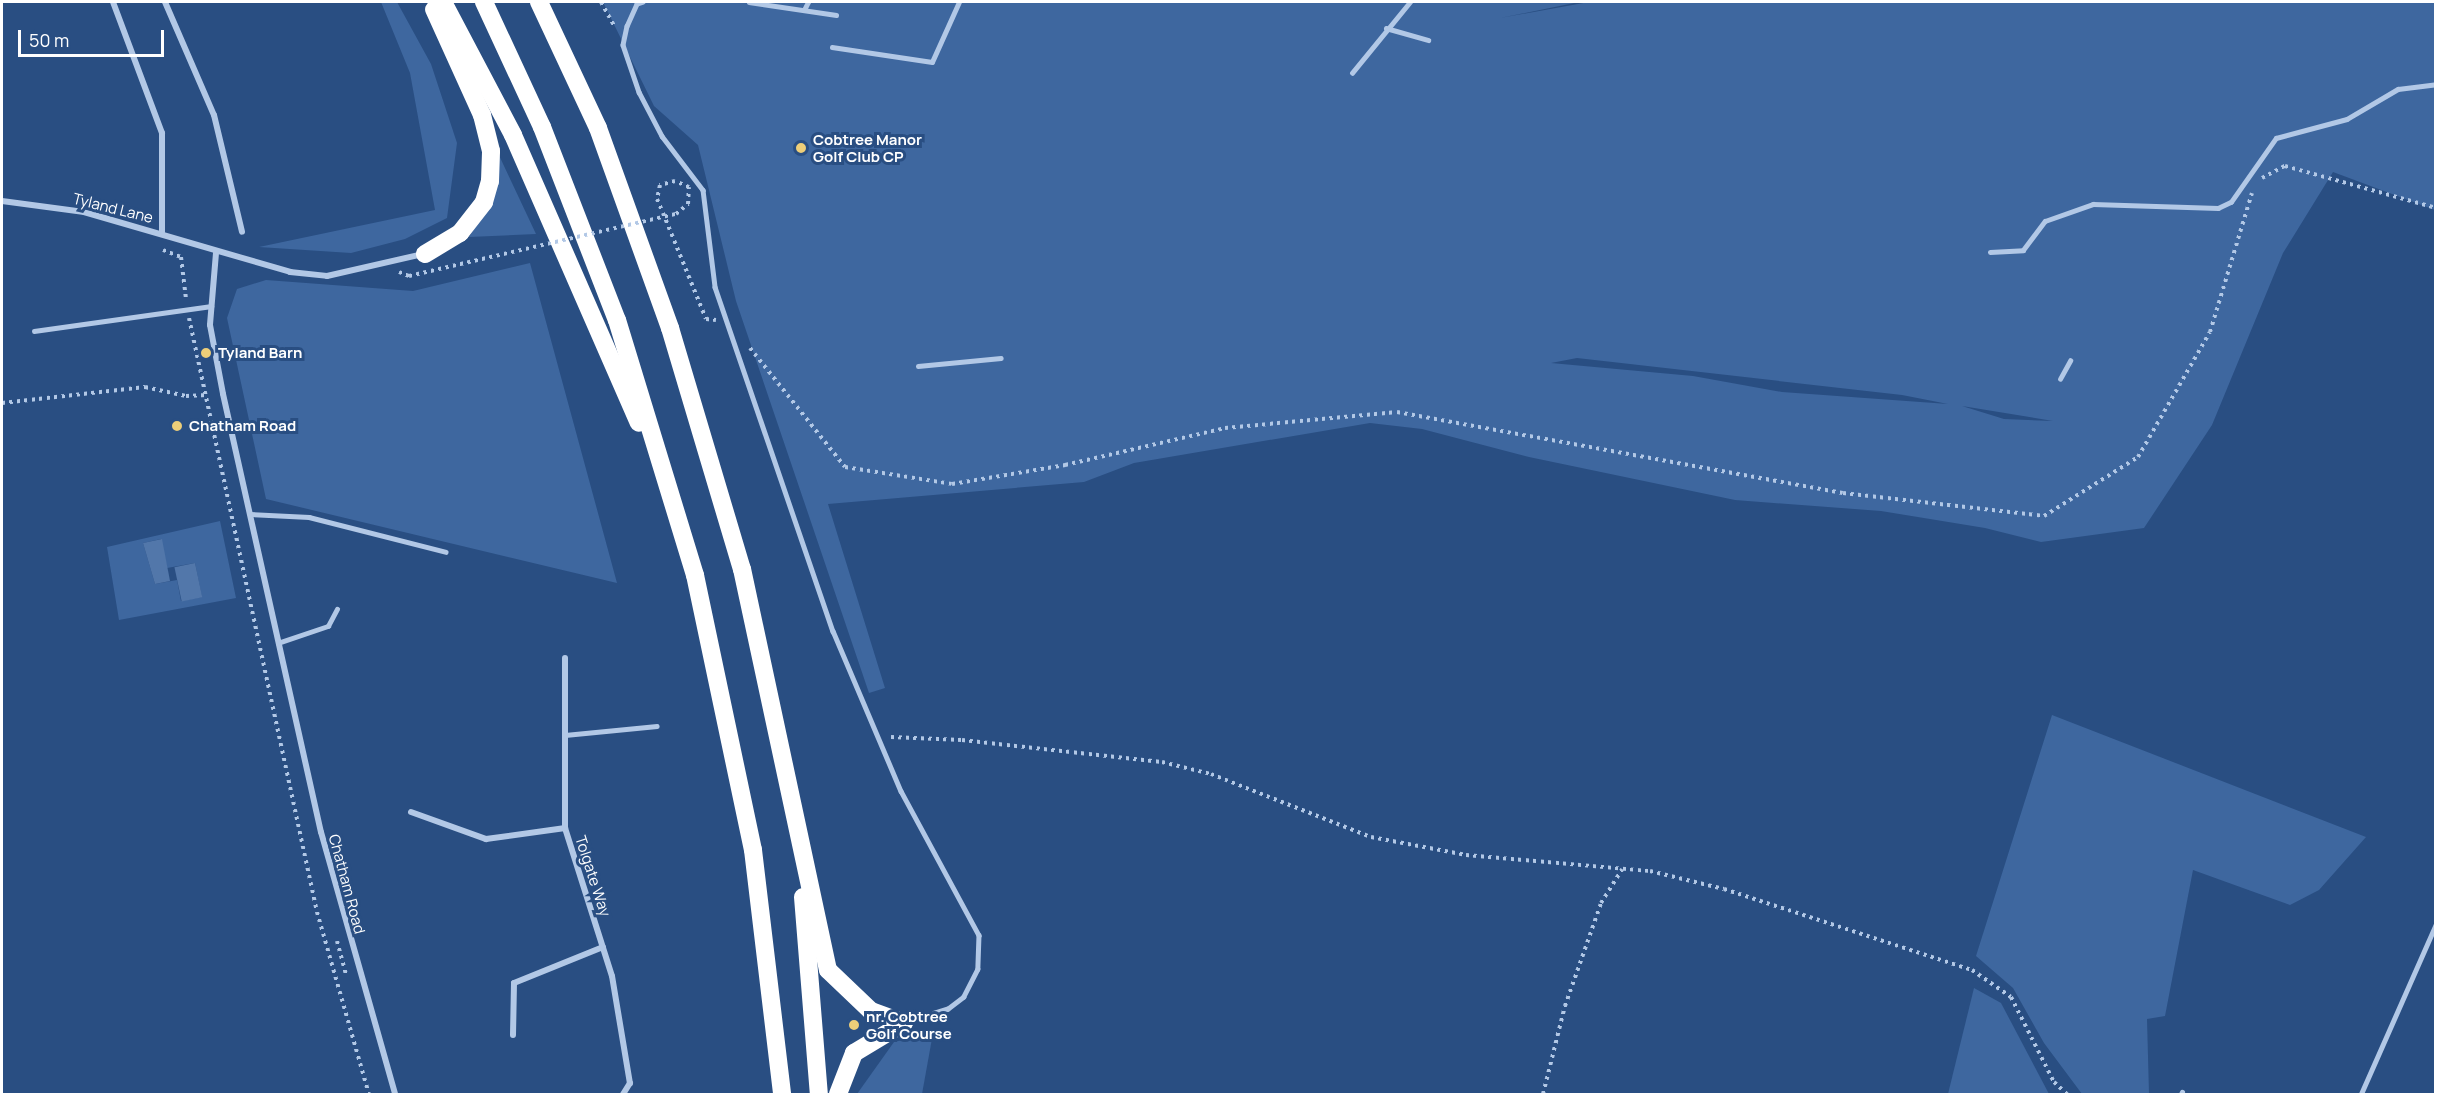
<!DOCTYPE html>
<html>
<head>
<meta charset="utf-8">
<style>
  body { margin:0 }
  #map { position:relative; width:2437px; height:1096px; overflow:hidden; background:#294e82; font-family:Manrope,sans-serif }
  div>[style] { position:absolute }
  .green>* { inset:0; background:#3e679f }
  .building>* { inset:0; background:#5277aa; transform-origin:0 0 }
  .path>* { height:4px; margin-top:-2px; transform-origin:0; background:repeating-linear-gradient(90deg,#b2c8e6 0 3px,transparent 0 7.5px) }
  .lane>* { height:4.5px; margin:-2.25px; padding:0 2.25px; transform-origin:2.25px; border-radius:2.25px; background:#b2c8e6 }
  .street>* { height:6px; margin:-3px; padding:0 3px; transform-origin:3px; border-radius:3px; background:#b2c8e6 }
  .highway>* { height:18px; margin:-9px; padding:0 9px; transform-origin:9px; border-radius:9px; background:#fff }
  .path-bridge>* { height:4px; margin-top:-2px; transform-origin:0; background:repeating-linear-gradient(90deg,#b2c8e6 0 3px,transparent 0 7.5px) }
  .dots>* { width:16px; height:16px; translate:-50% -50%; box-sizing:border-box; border:3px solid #294e82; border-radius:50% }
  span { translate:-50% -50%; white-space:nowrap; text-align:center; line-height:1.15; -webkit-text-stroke:6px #294e82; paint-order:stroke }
  .poi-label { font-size:15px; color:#fff; font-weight:700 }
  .left { translate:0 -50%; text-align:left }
  .street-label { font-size:15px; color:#fff }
  .frame { position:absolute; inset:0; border:3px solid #fff; pointer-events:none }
  .scale { position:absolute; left:18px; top:30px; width:146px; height:27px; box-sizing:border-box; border:3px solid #fff; border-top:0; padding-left:8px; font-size:18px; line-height:21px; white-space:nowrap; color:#fff; -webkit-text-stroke:4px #294e82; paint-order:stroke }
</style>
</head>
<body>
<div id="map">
  <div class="green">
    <div style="clip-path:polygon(381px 2px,397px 2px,431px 64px,457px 143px,447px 218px,405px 239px,351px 253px,259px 247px,435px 210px,410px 73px)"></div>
    <div style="clip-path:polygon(evenodd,603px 2px,1579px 2px,1500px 18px,1589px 2px,2435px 2px,2435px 210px,2333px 172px,2283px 253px,2212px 425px,2144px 528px,2041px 542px,1985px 528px,1881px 511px,1735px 500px,1529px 457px,1422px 429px,1370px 423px,1134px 463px,1084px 482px,828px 504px,885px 688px,869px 693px,736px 301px,698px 145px,654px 106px,603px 2px,1577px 358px,1902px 395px,1948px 404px,1782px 392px,1693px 376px,1551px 363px,1577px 358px,603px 2px,1962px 406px,2053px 421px,2004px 419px,1962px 406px)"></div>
    <div style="clip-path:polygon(497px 151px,536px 234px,469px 237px,490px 203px)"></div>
    <div style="clip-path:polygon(530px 263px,617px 583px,266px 499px,227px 318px,237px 289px,266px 280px,413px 291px)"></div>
    <div style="clip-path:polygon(evenodd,220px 521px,236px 598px,119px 620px,107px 547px,220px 521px,161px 539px,167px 568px,195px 563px,202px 597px,181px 601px,177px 580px,155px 584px,143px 543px,161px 539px)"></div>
    <div style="clip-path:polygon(2052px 715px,2366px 837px,2319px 890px,2290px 905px,2193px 870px,2165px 1016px,2147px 1019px,2149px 1094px,2082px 1094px,2044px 1043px,2013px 988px,1976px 956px)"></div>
    <div style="clip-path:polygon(1974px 988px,2001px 1003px,2049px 1094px,1948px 1094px)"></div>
    <div style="clip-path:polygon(933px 1033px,922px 1094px,857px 1094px,894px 1042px)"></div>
  </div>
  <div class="building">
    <div style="clip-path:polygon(162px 539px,170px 581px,155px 584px,143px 543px)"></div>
    <div style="left:195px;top:563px;width:35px;height:21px;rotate:78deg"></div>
  </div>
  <div class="path">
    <div style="left:601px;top:2px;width:29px;rotate:61deg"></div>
    <div style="left:2262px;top:178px;width:26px;rotate:-28deg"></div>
    <div style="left:2285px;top:166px;width:157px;rotate:15.5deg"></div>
    <div style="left:663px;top:213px;width:114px;rotate:67.9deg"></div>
    <div style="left:706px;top:319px;width:10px;rotate:6deg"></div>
    <div style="left:163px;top:250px;width:19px;rotate:21deg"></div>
    <div style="left:181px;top:257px;width:42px;rotate:83.2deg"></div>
    <div style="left:399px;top:272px;width:11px;rotate:22deg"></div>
    <div style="left:189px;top:318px;width:608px;rotate:77.84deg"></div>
    <div style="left:317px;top:912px;width:189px;rotate:74.1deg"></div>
    <div style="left:750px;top:348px;width:152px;rotate:51.4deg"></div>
    <div style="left:845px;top:467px;width:108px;rotate:9deg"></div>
    <div style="left:952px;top:484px;width:115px;rotate:-9.5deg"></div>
    <div style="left:1065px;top:465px;width:164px;rotate:-13deg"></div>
    <div style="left:1225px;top:428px;width:173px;rotate:-5.3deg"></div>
    <div style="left:1397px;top:412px;width:453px;rotate:10.3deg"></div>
    <div style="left:1843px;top:493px;width:202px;rotate:6.5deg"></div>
    <div style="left:2044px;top:516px;width:111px;rotate:-32.1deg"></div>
    <div style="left:2138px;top:457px;width:144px;rotate:-60.1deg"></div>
    <div style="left:2210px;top:332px;width:145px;rotate:-73.2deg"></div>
    <div style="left:2px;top:403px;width:144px;rotate:-6.4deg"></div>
    <div style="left:145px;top:387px;width:42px;rotate:12.4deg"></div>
    <div style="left:186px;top:396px;width:21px;rotate:-3deg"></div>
    <div style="left:891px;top:737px;width:71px;rotate:2.4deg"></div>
    <div style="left:962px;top:740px;width:201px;rotate:6.3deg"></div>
    <div style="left:1162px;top:762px;width:50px;rotate:13.8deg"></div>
    <div style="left:1211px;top:774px;width:172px;rotate:21.5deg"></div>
    <div style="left:1371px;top:837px;width:97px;rotate:10.7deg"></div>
    <div style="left:1466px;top:855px;width:185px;rotate:5deg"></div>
    <div style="left:1650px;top:871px;width:76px;rotate:13.7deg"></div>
    <div style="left:1724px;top:889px;width:261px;rotate:18.1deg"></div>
    <div style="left:1972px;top:970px;width:47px;rotate:34.7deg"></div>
    <div style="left:2011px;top:997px;width:95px;rotate:63.2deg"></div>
    <div style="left:2054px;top:1082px;width:18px;rotate:43deg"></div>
    <div style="left:337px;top:941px;width:34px;rotate:75deg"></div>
    <div style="left:1543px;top:1094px;width:91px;rotate:-76deg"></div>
    <div style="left:1565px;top:1006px;width:109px;rotate:-70.7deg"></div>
    <div style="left:1601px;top:903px;width:40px;rotate:-58deg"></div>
  </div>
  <div class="lane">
    <div style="left:643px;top:2px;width:6px;rotate:162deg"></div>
    <div style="left:637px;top:4px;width:24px;rotate:114deg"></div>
    <div style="left:627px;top:26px;width:19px;rotate:102deg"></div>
    <div style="left:623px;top:45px;width:50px;rotate:71.2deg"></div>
    <div style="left:639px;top:92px;width:50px;rotate:62.4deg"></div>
    <div style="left:662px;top:136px;width:68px;rotate:52.8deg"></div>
    <div style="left:703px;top:190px;width:98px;rotate:82.9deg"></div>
    <div style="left:715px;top:287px;width:364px;rotate:71.1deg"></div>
    <div style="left:833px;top:631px;width:174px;rotate:67deg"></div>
    <div style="left:901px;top:791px;width:164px;rotate:61.6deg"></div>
    <div style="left:979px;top:935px;width:34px;rotate:92deg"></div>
    <div style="left:978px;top:969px;width:31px;rotate:117deg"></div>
    <div style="left:964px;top:997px;width:20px;rotate:143deg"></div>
    <div style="left:948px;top:1009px;width:44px;rotate:162.8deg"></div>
    <div style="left:749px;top:2px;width:88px;rotate:8.5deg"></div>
    <div style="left:804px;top:10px;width:9px;rotate:-63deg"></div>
    <div style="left:1386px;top:28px;width:44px;rotate:15.9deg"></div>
    <div style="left:832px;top:47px;width:101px;rotate:8.5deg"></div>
    <div style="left:932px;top:62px;width:66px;rotate:-65.8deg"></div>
    <div style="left:1352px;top:73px;width:92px;rotate:-50.8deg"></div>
    <div style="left:1990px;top:252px;width:33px;rotate:-3deg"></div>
    <div style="left:2023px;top:250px;width:36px;rotate:-53deg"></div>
    <div style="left:2045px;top:221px;width:51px;rotate:-19.5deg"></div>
    <div style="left:2093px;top:204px;width:125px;rotate:1.8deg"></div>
    <div style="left:2218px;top:208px;width:14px;rotate:-25deg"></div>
    <div style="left:2231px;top:202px;width:78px;rotate:-54.9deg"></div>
    <div style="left:2276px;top:138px;width:73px;rotate:-15deg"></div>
    <div style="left:2347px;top:119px;width:59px;rotate:-30.5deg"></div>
    <div style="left:2398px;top:89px;width:38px;rotate:-7deg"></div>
    <div style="left:34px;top:331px;width:179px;rotate:-8deg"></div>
    <div style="left:918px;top:366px;width:83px;rotate:-5.5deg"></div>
    <div style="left:2060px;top:379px;width:21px;rotate:-61deg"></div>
    <div style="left:250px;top:514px;width:59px;rotate:2.9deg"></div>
    <div style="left:309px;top:517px;width:141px;rotate:14.3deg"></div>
    <div style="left:278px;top:643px;width:53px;rotate:-18.8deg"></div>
    <div style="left:328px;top:626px;width:19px;rotate:-62deg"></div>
    <div style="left:565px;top:735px;width:92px;rotate:-5.6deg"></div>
    <div style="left:2181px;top:1094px;width:2px;rotate:-63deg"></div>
    <div style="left:2361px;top:1094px;width:186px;rotate:-66.2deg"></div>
  </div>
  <div class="street">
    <div style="left:113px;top:2px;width:140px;rotate:69.5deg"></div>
    <div style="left:162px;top:133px;width:99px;rotate:90deg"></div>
    <div style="left:165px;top:2px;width:123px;rotate:66.6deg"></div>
    <div style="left:214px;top:115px;width:120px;rotate:76.5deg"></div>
    <div style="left:2px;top:201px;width:83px;rotate:7.6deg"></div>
    <div style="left:84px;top:212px;width:215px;rotate:16.2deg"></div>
    <div style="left:290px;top:272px;width:37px;rotate:6deg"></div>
    <div style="left:327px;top:276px;width:98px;rotate:-12.9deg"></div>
    <div style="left:216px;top:253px;width:72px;rotate:94.8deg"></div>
    <div style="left:210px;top:325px;width:70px;rotate:79.3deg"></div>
    <div style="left:223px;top:394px;width:449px;rotate:77.4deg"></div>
    <div style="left:321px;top:832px;width:272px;rotate:74.2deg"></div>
    <div style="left:565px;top:658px;width:170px;rotate:90deg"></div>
    <div style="left:565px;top:828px;width:155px;rotate:72.4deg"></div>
    <div style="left:612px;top:976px;width:109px;rotate:80.5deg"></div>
    <div style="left:630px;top:1083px;width:13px;rotate:122deg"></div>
    <div style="left:411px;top:812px;width:80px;rotate:19.8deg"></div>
    <div style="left:486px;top:839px;width:80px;rotate:-7.9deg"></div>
    <div style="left:513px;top:1035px;width:52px;rotate:-88.9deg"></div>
    <div style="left:514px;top:983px;width:96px;rotate:-22deg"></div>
  </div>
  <div class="highway">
    <div style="left:443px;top:2px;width:150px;rotate:62.2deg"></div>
    <div style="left:513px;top:135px;width:314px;rotate:66.4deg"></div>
    <div style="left:484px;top:2px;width:138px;rotate:65.1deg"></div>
    <div style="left:542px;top:127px;width:207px;rotate:68.8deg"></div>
    <div style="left:617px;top:320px;width:267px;rotate:73deg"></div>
    <div style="left:695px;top:575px;width:281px;rotate:78.1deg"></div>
    <div style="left:753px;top:850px;width:246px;rotate:83.2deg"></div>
    <div style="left:539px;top:2px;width:139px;rotate:64.9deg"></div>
    <div style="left:598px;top:128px;width:213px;rotate:70.2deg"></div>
    <div style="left:670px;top:328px;width:252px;rotate:73.4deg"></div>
    <div style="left:742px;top:569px;width:410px;rotate:77.9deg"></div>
    <div style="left:828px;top:970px;width:59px;rotate:43.6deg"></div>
    <div style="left:871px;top:1011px;width:35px;rotate:20deg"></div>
    <div style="left:425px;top:254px;width:41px;rotate:-31deg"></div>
    <div style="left:460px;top:233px;width:39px;rotate:-52deg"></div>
    <div style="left:484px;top:202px;width:22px;rotate:-74deg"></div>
    <div style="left:490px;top:181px;width:30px;rotate:-88deg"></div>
    <div style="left:491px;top:151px;width:37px;rotate:-104deg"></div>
    <div style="left:482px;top:115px;width:116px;rotate:-114.4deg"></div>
    <div style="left:803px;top:897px;width:198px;rotate:85.4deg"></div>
    <div style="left:838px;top:1094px;width:44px;rotate:-68.7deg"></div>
    <div style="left:854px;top:1053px;width:58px;rotate:-31deg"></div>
  </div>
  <div class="path-bridge">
    <div style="left:409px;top:276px;width:274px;rotate:-13.1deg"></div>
    <div style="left:676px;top:214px;width:16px;rotate:-40deg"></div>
    <div style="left:688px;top:204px;width:17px;rotate:-87deg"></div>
    <div style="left:689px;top:187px;width:15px;rotate:-157deg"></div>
    <div style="left:675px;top:181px;width:16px;rotate:165deg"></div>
    <div style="left:660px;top:185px;width:14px;rotate:102deg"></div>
    <div style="left:657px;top:199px;width:15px;rotate:67deg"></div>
  </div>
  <div class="dots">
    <div style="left:801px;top:148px;background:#edce79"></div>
    <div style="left:206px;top:353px;background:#edce79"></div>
    <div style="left:177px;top:426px;background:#edce79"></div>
    <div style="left:854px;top:1025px;background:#edce79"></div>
  </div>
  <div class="poi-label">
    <span class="left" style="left:813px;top:148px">Cobtree Manor<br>Golf Club CP</span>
    <span class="left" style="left:218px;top:353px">Tyland Barn</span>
    <span class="left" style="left:189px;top:426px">Chatham Road</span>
    <span class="left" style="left:866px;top:1025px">nr. Cobtree<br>Golf Course</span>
  </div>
  <div class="street-label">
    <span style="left:113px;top:208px;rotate:14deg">Tyland Lane</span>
    <span style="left:593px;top:876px;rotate:72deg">Tolgate Way</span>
    <span style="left:347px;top:884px;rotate:75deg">Chatham Road</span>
  </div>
  <div class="frame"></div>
  <div class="scale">50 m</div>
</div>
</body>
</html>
